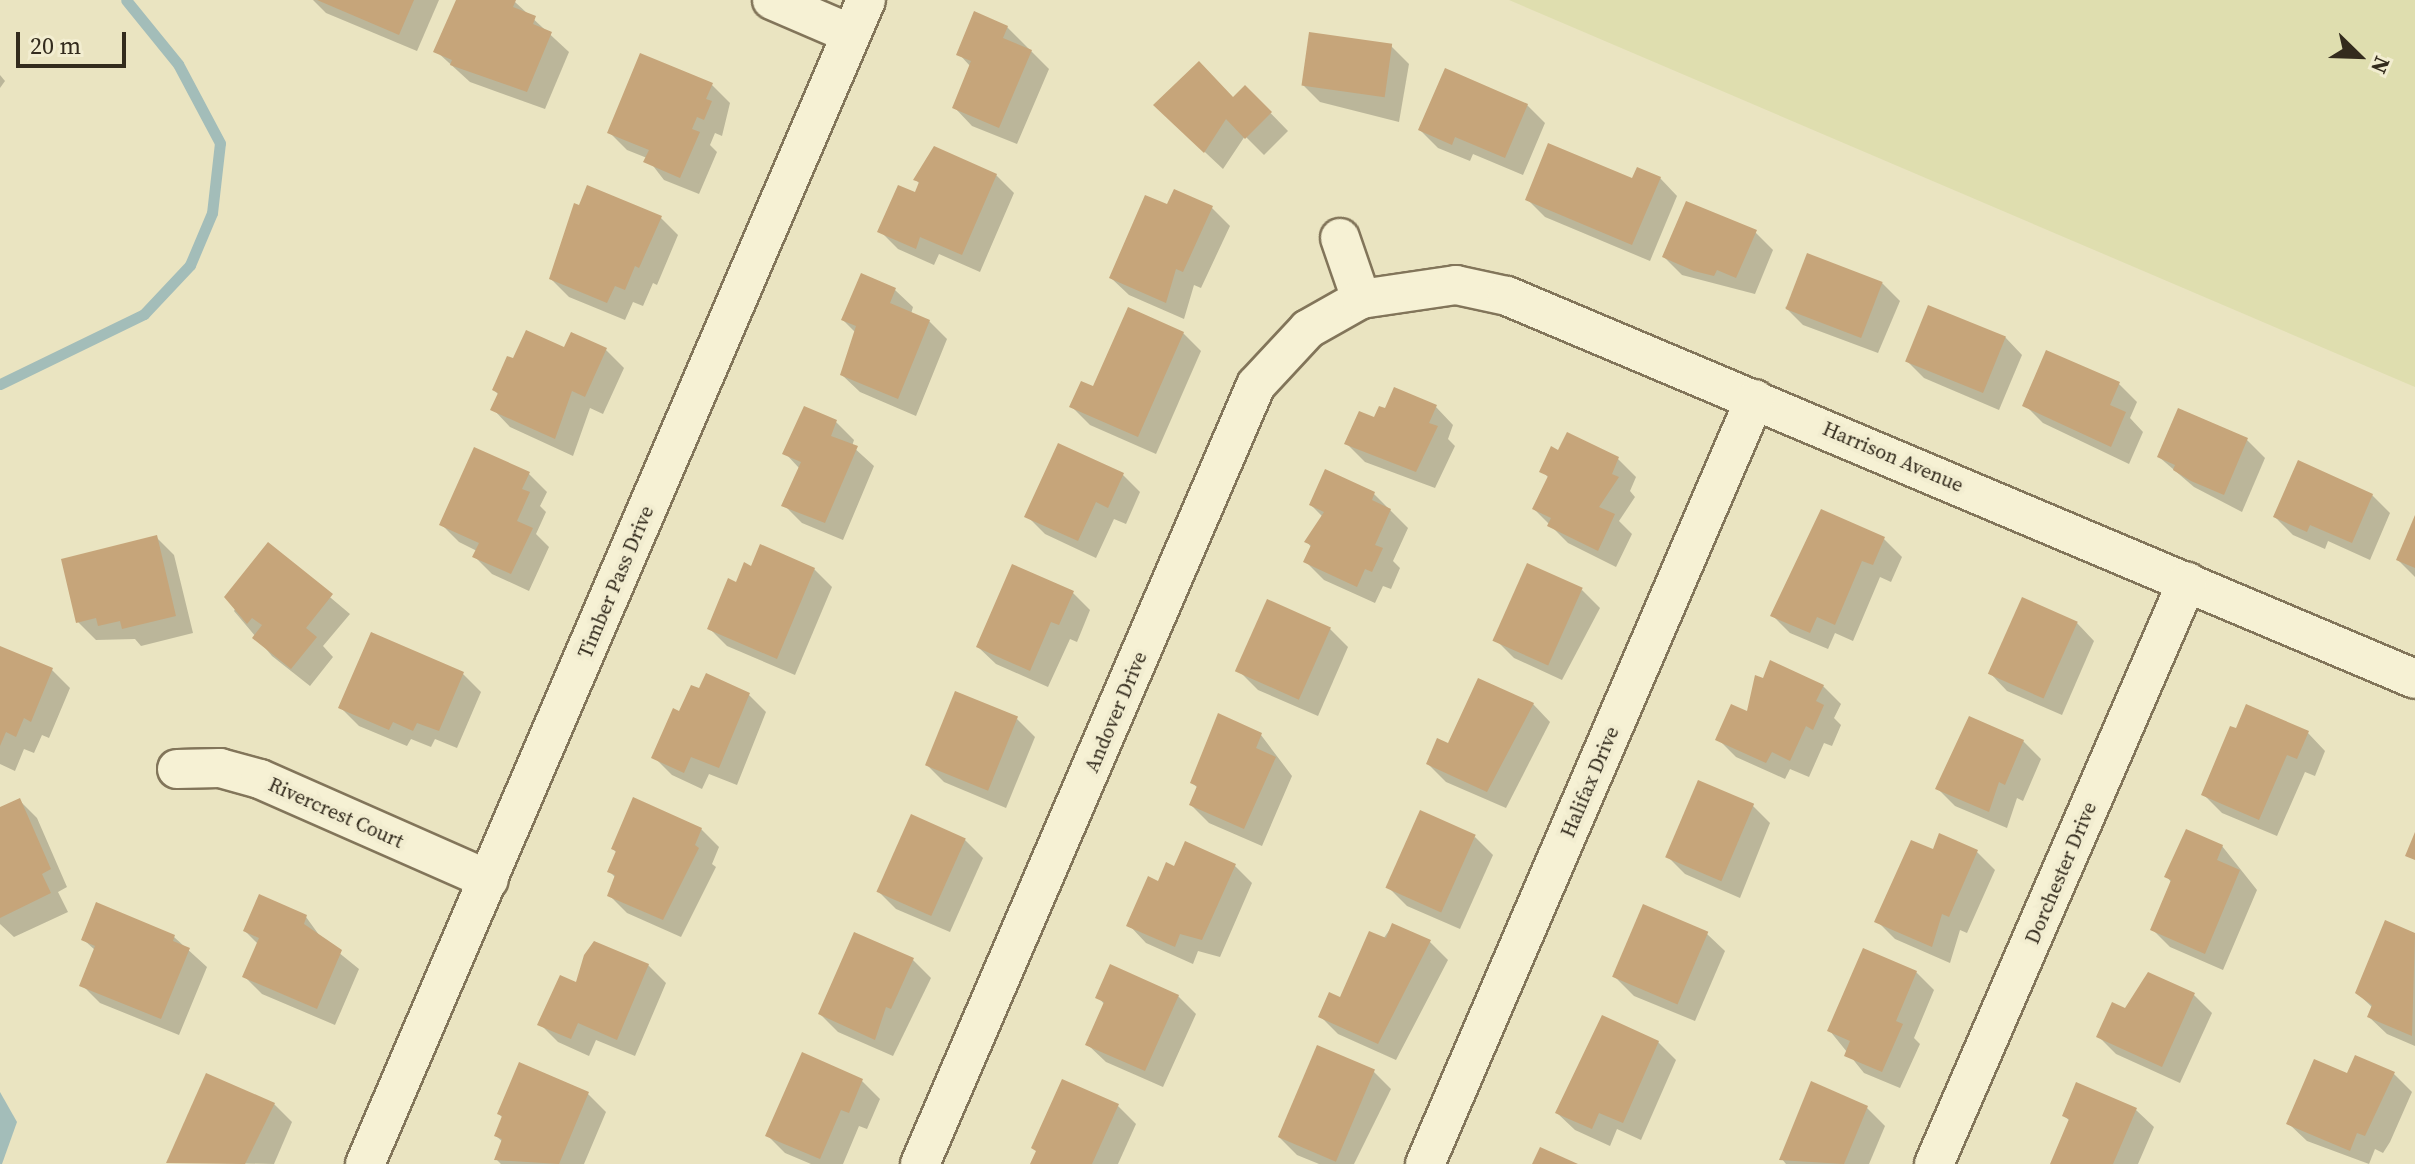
<!DOCTYPE html>
<html>
<head>
<meta charset="utf-8">
<style>
  body { margin:0 }
  #map { position:relative; width:2415px; height:1164px; overflow:hidden; background:#eae4c1; font-family:"Source Serif 4",serif }
  div>[style] { position:absolute }
  .farmland>* { inset:0; background:#dfdeaf }
  .water>* { inset:0; background:#a3bdb9 }
  .shadow>* { inset:0; background:#0003 }
  .stream>* { height:11px; margin:-5.5px; padding:0 5.5px; transform-origin:5.5px; border-radius:5.5px; background:#a3bdb9 }
  .building>* { inset:0; background:#c6a57a; transform-origin:0 0 }
  .roads { filter:drop-shadow(2px 0 #82755a) drop-shadow(-2px 0 #82755a) drop-shadow(0 2px #82755a) drop-shadow(0 -2px #82755a) }
  .street>* { height:38px; margin:-19px; padding:0 19px; transform-origin:19px; border-radius:19px; background:#f6f1d4 }
  span { translate:-50% -50%; white-space:nowrap; text-align:center; line-height:1.15; -webkit-text-stroke:8px #f2edd0; paint-order:stroke }
  .street-label { font-size:20px; color:#332b1d }
  .north { position:absolute; left:2319px; top:16px; width:80px; height:80px; -webkit-text-stroke:6px #f2edd0; paint-order:stroke; rotate:113deg; font-size:22px; font-weight:700; line-height:32px; text-align:center; color:#332b1d }
  .north::after { content:''; display:block; margin:auto; width:28px; height:36px; background:#332b1d; clip-path:polygon(50% 0,100% 100%,50% 72%,0 100%) }
  .scale { position:absolute; left:16px; top:32px; width:110px; height:36px; box-sizing:border-box; border:4px solid #332b1d; border-top:0; padding-left:10px; font-size:24px; line-height:28px; white-space:nowrap; color:#332b1d; -webkit-text-stroke:6px #f2edd0; paint-order:stroke }
</style>
</head>
<body>
<div id="map">
  <div class="farmland">
    <div style="clip-path:polygon(1509px 0,2415px 0,2415px 387px)"></div>
  </div>
  <div class="water">
    <div style="clip-path:polygon(0 1092px,17px 1122px,2px 1164px,0 1164px)"></div>
  </div>
  <div class="shadow">
    <div style="clip-path:polygon(313px 0,439px 0,417px 51px,326px 13px)"></div>
    <div style="clip-path:polygon(459px 0,515px 2px,569px 52px,545px 109px,470px 82px,436px 51px)"></div>
    <div style="clip-path:polygon(1007px 27px,1049px 69px,1017px 144px,972px 126px,955px 108px,971px 67px,959px 54px)"></div>
    <div style="clip-path:polygon(1391px 46px,1409px 64px,1399px 122px,1320px 102px,1302px 84px)"></div>
    <div style="clip-path:polygon(0 75px,5px 81px,0 88px)"></div>
    <div style="clip-path:polygon(712px 85px,730px 103px,722px 136px,715px 133px,710px 145px,717px 152px,699px 194px,664px 180px,647px 158px,627px 150px,609px 132px)"></div>
    <div style="clip-path:polygon(1245px 87px,1288px 131px,1264px 155px,1245px 136px,1223px 169px,1174px 123px,1233px 99px)"></div>
    <div style="clip-path:polygon(1527px 105px,1545px 123px,1523px 175px,1473px 154px,1470px 161px,1438px 148px,1420px 130px)"></div>
    <div style="clip-path:polygon(996px 175px,1014px 193px,980px 272px,939px 254px,934px 265px,898px 249px,880px 231px,916px 194px,920px 184px,915px 179px)"></div>
    <div style="clip-path:polygon(1660px 178px,1677px 196px,1650px 261px,1545px 217px,1527px 199px)"></div>
    <div style="clip-path:polygon(1169px 207px,1212px 208px,1230px 226px,1201px 288px,1194px 285px,1184px 319px,1129px 295px,1111px 278px)"></div>
    <div style="clip-path:polygon(660px 217px,678px 235px,657px 285px,653px 283px,643px 306px,633px 302px,625px 320px,569px 297px,551px 279px)"></div>
    <div style="clip-path:polygon(1755px 232px,1773px 250px,1755px 294px,1682px 275px,1664px 257px)"></div>
    <div style="clip-path:polygon(1882px 283px,1900px 301px,1878px 353px,1803px 325px,1785px 307px)"></div>
    <div style="clip-path:polygon(895px 290px,913px 307px,911px 314px,929px 321px,947px 339px,916px 416px,860px 392px,842px 375px,856px 333px,843px 320px)"></div>
    <div style="clip-path:polygon(1183px 333px,1201px 351px,1156px 454px,1090px 425px,1072px 407px)"></div>
    <div style="clip-path:polygon(572px 334px,606px 350px,624px 368px,603px 414px,590px 408px,573px 456px,510px 427px,493px 409px,499px 395px,494px 390px,514px 361px,565px 350px)"></div>
    <div style="clip-path:polygon(2005px 337px,2022px 355px,1999px 410px,1924px 378px,1906px 360px)"></div>
    <div style="clip-path:polygon(2119px 384px,2137px 402px,2130px 418px,2143px 432px,2129px 464px,2043px 423px,2025px 405px)"></div>
    <div style="clip-path:polygon(1436px 407px,1453px 425px,1448px 439px,1455px 446px,1435px 488px,1365px 462px,1347px 444px,1375px 420px)"></div>
    <div style="clip-path:polygon(836px 422px,854px 440px,852px 446px,874px 466px,843px 540px,802px 523px,784px 505px,800px 469px,785px 453px)"></div>
    <div style="clip-path:polygon(2247px 440px,2265px 458px,2242px 512px,2194px 487px,2159px 457px)"></div>
    <div style="clip-path:polygon(475px 449px,529px 474px,547px 492px,540px 506px,546px 512px,536px 534px,549px 547px,529px 591px,492px 574px,474px 556px,477px 551px,459px 542px,441px 524px)"></div>
    <div style="clip-path:polygon(1559px 452px,1618px 459px,1636px 477px,1630px 491px,1635px 497px,1619px 521px,1632px 534px,1616px 567px,1568px 543px,1534px 509px,1549px 478px,1542px 471px)"></div>
    <div style="clip-path:polygon(1122px 474px,1140px 492px,1126px 524px,1114px 519px,1096px 558px,1045px 534px,1027px 516px)"></div>
    <div style="clip-path:polygon(1374px 494px,1408px 528px,1393px 561px,1400px 568px,1391px 589px,1383px 586px,1375px 603px,1324px 580px,1306px 562px,1312px 548px,1306px 541px,1323px 517px,1311px 505px)"></div>
    <div style="clip-path:polygon(2372px 495px,2390px 513px,2370px 560px,2328px 541px,2325px 549px,2293px 535px,2275px 517px)"></div>
    <div style="clip-path:polygon(2415px 520px,2415px 577px,2398px 560px)"></div>
    <div style="clip-path:polygon(156px 537px,174px 555px,193px 633px,141px 646px,135px 639px,96px 640px,78px 622px)"></div>
    <div style="clip-path:polygon(1884px 539px,1902px 557px,1891px 582px,1880px 577px,1853px 641px,1835px 633px,1828px 649px,1790px 633px,1772px 615px)"></div>
    <div style="clip-path:polygon(268px 545px,350px 614px,323px 646px,333px 657px,310px 686px,272px 656px,234px 611px)"></div>
    <div style="clip-path:polygon(752px 568px,814px 569px,832px 587px,795px 675px,727px 646px,709px 628px)"></div>
    <div style="clip-path:polygon(1582px 590px,1600px 608px,1562px 680px,1514px 658px,1496px 640px)"></div>
    <div style="clip-path:polygon(1072px 592px,1090px 610px,1077px 642px,1070px 639px,1048px 687px,996px 664px,978px 647px)"></div>
    <div style="clip-path:polygon(1268px 602px,1330px 629px,1348px 647px,1318px 716px,1258px 690px,1240px 672px)"></div>
    <div style="clip-path:polygon(2077px 623px,2094px 641px,2062px 715px,2007px 691px,1990px 673px)"></div>
    <div style="clip-path:polygon(0 648px,52px 670px,70px 688px,49px 738px,42px 735px,34px 753px,24px 749px,15px 771px,0 764px)"></div>
    <div style="clip-path:polygon(463px 674px,481px 692px,457px 748px,435px 739px,431px 747px,411px 739px,407px 746px,359px 726px,341px 708px)"></div>
    <div style="clip-path:polygon(1823px 686px,1841px 704px,1834px 718px,1841px 725px,1832px 746px,1824px 743px,1809px 777px,1790px 769px,1785px 779px,1736px 757px,1718px 739px,1748px 714px)"></div>
    <div style="clip-path:polygon(748px 694px,766px 712px,737px 785px,709px 774px,702px 789px,672px 775px,654px 757px,680px 714px)"></div>
    <div style="clip-path:polygon(1533px 704px,1550px 722px,1506px 808px,1446px 782px,1428px 764px,1449px 746px)"></div>
    <div style="clip-path:polygon(1017px 719px,1035px 737px,1006px 808px,944px 782px,926px 764px)"></div>
    <div style="clip-path:polygon(2308px 733px,2325px 751px,2315px 776px,2305px 772px,2277px 836px,2222px 813px,2204px 795px)"></div>
    <div style="clip-path:polygon(1261px 735px,1292px 776px,1262px 846px,1209px 823px,1191px 805px,1198px 788px,1192px 783px)"></div>
    <div style="clip-path:polygon(2023px 741px,2041px 759px,2023px 801px,2017px 798px,2007px 828px,1955px 806px,1937px 788px)"></div>
    <div style="clip-path:polygon(19px 800px,37px 818px,67px 887px,58px 892px,68px 912px,14px 937px,0 924px,0 809px)"></div>
    <div style="clip-path:polygon(1752px 805px,1770px 823px,1740px 898px,1685px 874px,1667px 856px)"></div>
    <div style="clip-path:polygon(912px 817px,965px 840px,983px 858px,950px 932px,896px 909px,878px 891px)"></div>
    <div style="clip-path:polygon(701px 829px,719px 847px,712px 864px,716px 867px,681px 937px,627px 913px,609px 895px,616px 878px,609px 871px,617px 853px,613px 849px)"></div>
    <div style="clip-path:polygon(1475px 837px,1493px 855px,1460px 929px,1407px 906px,1389px 888px)"></div>
    <div style="clip-path:polygon(2222px 846px,2257px 890px,2223px 970px,2170px 947px,2152px 929px,2172px 883px,2166px 876px)"></div>
    <div style="clip-path:polygon(1934px 851px,1977px 852px,1995px 870px,1967px 933px,1960px 930px,1950px 963px,1895px 939px,1877px 921px)"></div>
    <div style="clip-path:polygon(1234px 865px,1252px 883px,1220px 957px,1198px 951px,1193px 964px,1146px 943px,1129px 925px,1175px 868px)"></div>
    <div style="clip-path:polygon(306px 917px,322px 939px,359px 969px,335px 1025px,262px 994px,244px 976px,258px 944px,245px 931px)"></div>
    <div style="clip-path:polygon(2386px 923px,2415px 935px,2415px 1046px,2387px 1034px,2369px 1017px,2373px 1008px,2357px 993px)"></div>
    <div style="clip-path:polygon(1393px 925px,1430px 942px,1448px 960px,1396px 1060px,1338px 1034px,1320px 1016px,1341px 999px)"></div>
    <div style="clip-path:polygon(1707px 934px,1725px 951px,1695px 1021px,1634px 996px,1616px 978px)"></div>
    <div style="clip-path:polygon(174px 937px,207px 967px,179px 1035px,100px 1003px,82px 985px,96px 951px,84px 940px)"></div>
    <div style="clip-path:polygon(913px 960px,931px 978px,893px 1056px,838px 1032px,820px 1014px)"></div>
    <div style="clip-path:polygon(648px 965px,666px 983px,635px 1056px,596px 1040px,589px 1056px,558px 1042px,540px 1024px,577px 984px)"></div>
    <div style="clip-path:polygon(1916px 972px,1934px 990px,1914px 1038px,1920px 1044px,1900px 1088px,1864px 1073px,1830px 1031px)"></div>
    <div style="clip-path:polygon(2194px 995px,2212px 1013px,2180px 1083px,2116px 1054px,2098px 1036px,2125px 1010px)"></div>
    <div style="clip-path:polygon(1178px 996px,1196px 1014px,1163px 1087px,1106px 1062px,1088px 1045px,1105px 1005px,1098px 997px)"></div>
    <div style="clip-path:polygon(1658px 1042px,1676px 1060px,1641px 1140px,1617px 1129px,1610px 1146px,1575px 1130px,1557px 1113px)"></div>
    <div style="clip-path:polygon(803px 1055px,862px 1081px,880px 1099px,867px 1129px,859px 1126px,843px 1164px,811px 1164px,785px 1153px,767px 1135px)"></div>
    <div style="clip-path:polygon(1373px 1071px,1391px 1089px,1354px 1164px,1319px 1164px,1297px 1155px,1279px 1137px)"></div>
    <div style="clip-path:polygon(2394px 1074px,2412px 1092px,2390px 1142px,2383px 1153px,2375px 1149px,2369px 1164px,2307px 1141px,2289px 1124px,2349px 1076px)"></div>
    <div style="clip-path:polygon(588px 1094px,606px 1112px,584px 1164px,501px 1164px,496px 1159px,503px 1142px,496px 1136px,503px 1118px,499px 1114px)"></div>
    <div style="clip-path:polygon(274px 1104px,292px 1122px,274px 1164px,169px 1162px)"></div>
    <div style="clip-path:polygon(1118px 1106px,1136px 1124px,1118px 1164px,1032px 1164px)"></div>
    <div style="clip-path:polygon(1867px 1108px,1885px 1126px,1869px 1164px,1786px 1164px,1782px 1159px)"></div>
    <div style="clip-path:polygon(2136px 1110px,2154px 1127px,2138px 1164px,2052px 1164px,2070px 1121px,2064px 1116px)"></div>
  </div>
  <div class="stream">
    <div style="left:0;top:384px;width:160px;rotate:-25.9deg"></div>
    <div style="left:144px;top:314px;width:67px;rotate:-46.8deg"></div>
    <div style="left:190px;top:265px;width:56px;rotate:-67.1deg"></div>
    <div style="left:212px;top:213px;width:70px;rotate:-83.5deg"></div>
    <div style="left:220px;top:143px;width:89px;rotate:-118deg"></div>
    <div style="left:178px;top:64px;width:82px;rotate:-129.1deg"></div>
  </div>
  <div class="building">
    <div style="clip-path:polygon(317px 0,414px 0,399px 35px)"></div>
    <div style="clip-path:polygon(456px 0,516px 0,513px 7px,536px 16px,533px 24px,552px 32px,527px 92px,450px 65px,452px 60px,433px 52px)"></div>
    <div style="clip-path:polygon(974px 11px,1008px 26px,1003px 38px,1032px 50px,999px 128px,952px 108px,971px 61px,956px 55px)"></div>
    <div style="left:1309px;top:32px;width:84px;height:54px;rotate:8deg"></div>
    <div style="clip-path:polygon(640px 53px,713px 83px,706px 99px,712px 101px,704px 120px,697px 117px,692px 129px,700px 132px,680px 178px,643px 162px,649px 150px,607px 133px)"></div>
    <div style="clip-path:polygon(1199px 61px,1233px 97px,1245px 85px,1272px 112px,1245px 139px,1226px 119px,1204px 153px,1153px 105px)"></div>
    <div style="clip-path:polygon(1445px 68px,1528px 104px,1505px 158px,1455px 137px,1452px 145px,1418px 130px)"></div>
    <div style="clip-path:polygon(1548px 143px,1632px 178px,1637px 167px,1661px 177px,1632px 245px,1525px 200px)"></div>
    <div style="clip-path:polygon(934px 146px,997px 174px,962px 255px,920px 237px,916px 249px,877px 232px,898px 185px,915px 192px,919px 182px,913px 180px)"></div>
    <div style="clip-path:polygon(587px 185px,662px 216px,639px 268px,635px 266px,625px 290px,615px 286px,607px 303px,549px 279px,574px 203px,579px 205px)"></div>
    <div style="clip-path:polygon(1174px 189px,1213px 206px,1183px 272px,1176px 269px,1166px 303px,1109px 278px,1145px 195px,1167px 204px)"></div>
    <div style="clip-path:polygon(1686px 201px,1757px 230px,1736px 278px,1717px 270px,1714px 276px,1694px 271px,1662px 257px)"></div>
    <div style="left:1807px;top:253px;width:81px;height:60px;rotate:21deg"></div>
    <div style="clip-path:polygon(861px 273px,896px 288px,890px 303px,930px 320px,898px 399px,840px 375px,856px 326px,841px 320px)"></div>
    <div style="left:1928px;top:305px;width:84px;height:61px;rotate:22deg"></div>
    <div style="clip-path:polygon(1128px 307px,1184px 332px,1138px 437px,1069px 407px,1081px 381px,1093px 386px)"></div>
    <div style="clip-path:polygon(526px 330px,564px 347px,571px 332px,607px 348px,585px 397px,572px 391px,555px 439px,490px 410px,498px 393px,492px 390px,507px 356px,513px 358px)"></div>
    <div style="clip-path:polygon(2046px 350px,2120px 382px,2110px 405px,2126px 412px,2111px 447px,2022px 406px)"></div>
    <div style="clip-path:polygon(1394px 387px,1437px 405px,1429px 423px,1438px 426px,1416px 472px,1344px 444px,1359px 411px,1374px 417px,1379px 406px,1385px 408px)"></div>
    <div style="clip-path:polygon(804px 406px,837px 420px,831px 436px,858px 446px,825px 523px,781px 506px,801px 462px,782px 454px)"></div>
    <div style="clip-path:polygon(2178px 408px,2248px 438px,2224px 495px,2191px 481px,2173px 470px,2175px 465px,2157px 457px)"></div>
    <div style="clip-path:polygon(1567px 432px,1619px 457px,1612px 474px,1619px 477px,1599px 507px,1615px 514px,1598px 551px,1547px 526px,1551px 518px,1532px 509px,1548px 476px,1539px 472px,1551px 446px,1558px 450px)"></div>
    <div style="clip-path:polygon(1058px 443px,1124px 473px,1108px 508px,1096px 502px,1078px 541px,1024px 517px)"></div>
    <div style="clip-path:polygon(474px 447px,530px 472px,522px 489px,530px 492px,517px 521px,533px 528px,511px 574px,472px 557px,479px 543px,439px 525px)"></div>
    <div style="clip-path:polygon(2298px 460px,2373px 494px,2352px 543px,2310px 525px,2307px 532px,2273px 517px)"></div>
    <div style="clip-path:polygon(1325px 469px,1375px 492px,1372px 500px,1391px 509px,1375px 545px,1383px 548px,1372px 572px,1365px 569px,1357px 587px,1303px 562px,1311px 545px,1304px 542px,1324px 512px,1309px 505px)"></div>
    <div style="clip-path:polygon(1821px 509px,1885px 537px,1873px 565px,1862px 561px,1835px 625px,1817px 617px,1810px 633px,1770px 616px)"></div>
    <div style="clip-path:polygon(2415px 515px,2415px 568px,2396px 560px)"></div>
    <div style="clip-path:polygon(157px 535px,176px 616px,122px 629px,120px 621px,98px 626px,96px 618px,76px 623px,61px 559px)"></div>
    <div style="clip-path:polygon(268px 542px,333px 594px,306px 628px,317px 637px,291px 669px,252px 638px,262px 625px,252px 618px,247px 624px,224px 597px)"></div>
    <div style="clip-path:polygon(760px 544px,815px 568px,777px 659px,707px 629px,728px 578px,736px 582px,744px 562px,751px 566px)"></div>
    <div style="left:1527px;top:563px;width:61px;height:85px;rotate:24deg"></div>
    <div style="clip-path:polygon(1012px 564px,1074px 591px,1059px 625px,1051px 622px,1030px 671px,976px 647px)"></div>
    <div style="left:2022px;top:597px;width:61px;height:84px;rotate:24deg"></div>
    <div style="left:1267px;top:599px;width:70px;height:79px;rotate:24deg"></div>
    <div style="clip-path:polygon(371px 632px,464px 672px,439px 731px,417px 723px,413px 731px,393px 722px,389px 730px,338px 708px)"></div>
    <div style="clip-path:polygon(0 646px,53px 668px,31px 722px,24px 718px,16px 737px,6px 732px,0 746px)"></div>
    <div style="clip-path:polygon(1770px 660px,1824px 685px,1816px 701px,1824px 705px,1813px 730px,1806px 726px,1790px 761px,1772px 752px,1766px 763px,1715px 740px,1731px 704px,1747px 711px,1755px 675px,1763px 678px)"></div>
    <div style="clip-path:polygon(706px 673px,750px 693px,719px 768px,691px 757px,684px 773px,651px 758px,673px 708px,679px 711px,691px 685px,699px 688px)"></div>
    <div style="clip-path:polygon(1478px 678px,1534px 703px,1487px 792px,1426px 764px,1437px 738px,1448px 743px)"></div>
    <div style="left:955px;top:691px;width:68px;height:80px;rotate:22deg"></div>
    <div style="clip-path:polygon(2246px 704px,2309px 731px,2297px 759px,2287px 755px,2259px 820px,2201px 795px,2230px 726px,2236px 728px)"></div>
    <div style="clip-path:polygon(1218px 713px,1262px 733px,1256px 748px,1276px 757px,1244px 829px,1189px 805px,1197px 786px,1190px 783px)"></div>
    <div style="clip-path:polygon(1969px 716px,2024px 740px,2005px 785px,1999px 782px,1989px 812px,1935px 789px)"></div>
    <div style="left:1698px;top:780px;width:61px;height:84px;rotate:23deg"></div>
    <div style="clip-path:polygon(633px 797px,702px 828px,695px 845px,699px 848px,663px 920px,607px 896px,615px 875px,607px 872px,616px 851px,611px 849px)"></div>
    <div style="clip-path:polygon(20px 798px,51px 869px,42px 874px,51px 893px,0 918px,0 807px)"></div>
    <div style="left:1420px;top:810px;width:61px;height:85px;rotate:24deg"></div>
    <div style="left:911px;top:814px;width:60px;height:85px;rotate:24deg"></div>
    <div style="clip-path:polygon(2186px 829px,2223px 845px,2217px 860px,2240px 870px,2205px 954px,2150px 930px,2171px 880px,2164px 877px)"></div>
    <div style="clip-path:polygon(2415px 832px,2415px 860px,2405px 856px)"></div>
    <div style="clip-path:polygon(1939px 833px,1978px 850px,1949px 917px,1942px 914px,1932px 947px,1874px 922px,1911px 840px,1933px 849px)"></div>
    <div style="clip-path:polygon(1185px 841px,1236px 864px,1202px 940px,1180px 934px,1175px 947px,1126px 926px,1148px 876px,1158px 881px,1166px 862px,1174px 866px)"></div>
    <div style="clip-path:polygon(259px 894px,307px 915px,304px 924px,342px 950px,317px 1009px,242px 977px,259px 938px,243px 931px)"></div>
    <div style="clip-path:polygon(96px 902px,175px 935px,173px 941px,190px 948px,161px 1019px,79px 986px,95px 946px,81px 940px)"></div>
    <div style="left:1643px;top:904px;width:71px;height:79px;rotate:23deg"></div>
    <div style="clip-path:polygon(2385px 920px,2415px 933px,2412px 1036px,2367px 1017px,2372px 1005px,2355px 993px)"></div>
    <div style="clip-path:polygon(1392px 923px,1431px 940px,1378px 1044px,1318px 1017px,1329px 992px,1340px 997px,1369px 931px,1386px 938px)"></div>
    <div style="clip-path:polygon(854px 932px,914px 958px,891px 1009px,886px 1007px,875px 1040px,818px 1014px)"></div>
    <div style="clip-path:polygon(594px 941px,649px 964px,617px 1040px,578px 1023px,571px 1039px,537px 1025px,560px 975px,576px 982px,584px 955px)"></div>
    <div style="clip-path:polygon(1863px 948px,1917px 971px,1896px 1021px,1903px 1024px,1882px 1072px,1844px 1056px,1850px 1041px,1827px 1031px)"></div>
    <div style="clip-path:polygon(1110px 964px,1179px 995px,1145px 1071px,1085px 1045px,1104px 1002px,1095px 998px)"></div>
    <div style="clip-path:polygon(2148px 972px,2195px 993px,2162px 1067px,2096px 1037px,2112px 1002px,2125px 1008px)"></div>
    <div style="clip-path:polygon(1602px 1015px,1659px 1041px,1623px 1123px,1599px 1113px,1592px 1129px,1555px 1113px)"></div>
    <div style="left:1317px;top:1045px;width:63px;height:100px;rotate:23deg"></div>
    <div style="clip-path:polygon(802px 1052px,863px 1079px,849px 1113px,841px 1110px,820px 1159px,765px 1136px)"></div>
    <div style="clip-path:polygon(2355px 1055px,2395px 1072px,2365px 1136px,2357px 1133px,2350px 1151px,2286px 1124px,2314px 1059px,2347px 1073px)"></div>
    <div style="clip-path:polygon(519px 1062px,589px 1092px,559px 1164px,494px 1160px,502px 1139px,494px 1136px,502px 1116px,497px 1114px)"></div>
    <div style="clip-path:polygon(206px 1073px,275px 1103px,245px 1164px,166px 1163px)"></div>
    <div style="clip-path:polygon(1062px 1079px,1119px 1104px,1092px 1164px,1030px 1164px,1036px 1151px,1031px 1148px)"></div>
    <div style="clip-path:polygon(1811px 1081px,1868px 1106px,1844px 1164px,1779px 1160px)"></div>
    <div style="clip-path:polygon(2076px 1082px,2137px 1108px,2113px 1164px,2050px 1164px,2069px 1119px,2062px 1116px)"></div>
    <div style="clip-path:polygon(1540px 1147px,1578px 1164px,1532px 1164px)"></div>
  </div>
  <div class="roads">
    <div class="street">
      <div style="left:772px;top:0;width:86px;rotate:23.3deg"></div>
      <div style="left:1340px;top:238px;width:65px;rotate:71deg"></div>
      <div style="left:177px;top:769px;width:43px;rotate:-1.3deg"></div>
      <div style="left:220px;top:768px;width:41px;rotate:15.4deg"></div>
      <div style="left:260px;top:779px;width:250px;rotate:23.8deg"></div>
      <div style="left:365px;top:1164px;width:1267px;rotate:-66.71deg"></div>
      <div style="left:920px;top:1164px;width:848px;rotate:-66.67deg"></div>
      <div style="left:1256px;top:385px;width:76px;rotate:-47.1deg"></div>
      <div style="left:1308px;top:329px;width:61px;rotate:-29.5deg"></div>
      <div style="left:1361px;top:299px;width:96px;rotate:-8.4deg"></div>
      <div style="left:1456px;top:285px;width:52px;rotate:12.2deg"></div>
      <div style="left:1507px;top:296px;width:985px;rotate:22.87deg"></div>
      <div style="left:1425px;top:1164px;width:833px;rotate:-66.67deg"></div>
      <div style="left:1934px;top:1164px;width:635px;rotate:-66.51deg"></div>
    </div>
  </div>
  <div class="street-label">
    <span style="left:1893px;top:457px;rotate:23deg">Harrison Avenue</span>
    <span style="left:616px;top:582px;rotate:-67deg">Timber Pass Drive</span>
    <span style="left:1116px;top:712px;rotate:-67deg">Andover Drive</span>
    <span style="left:1590px;top:782px;rotate:-67deg">Halifax Drive</span>
    <span style="left:336px;top:813px;rotate:24deg">Rivercrest Court</span>
    <span style="left:2061px;top:873px;rotate:-67deg">Dorchester Drive</span>
  </div>
  <div class="north">N</div>
  <div class="scale">20 m</div>
</div>
</body>
</html>
